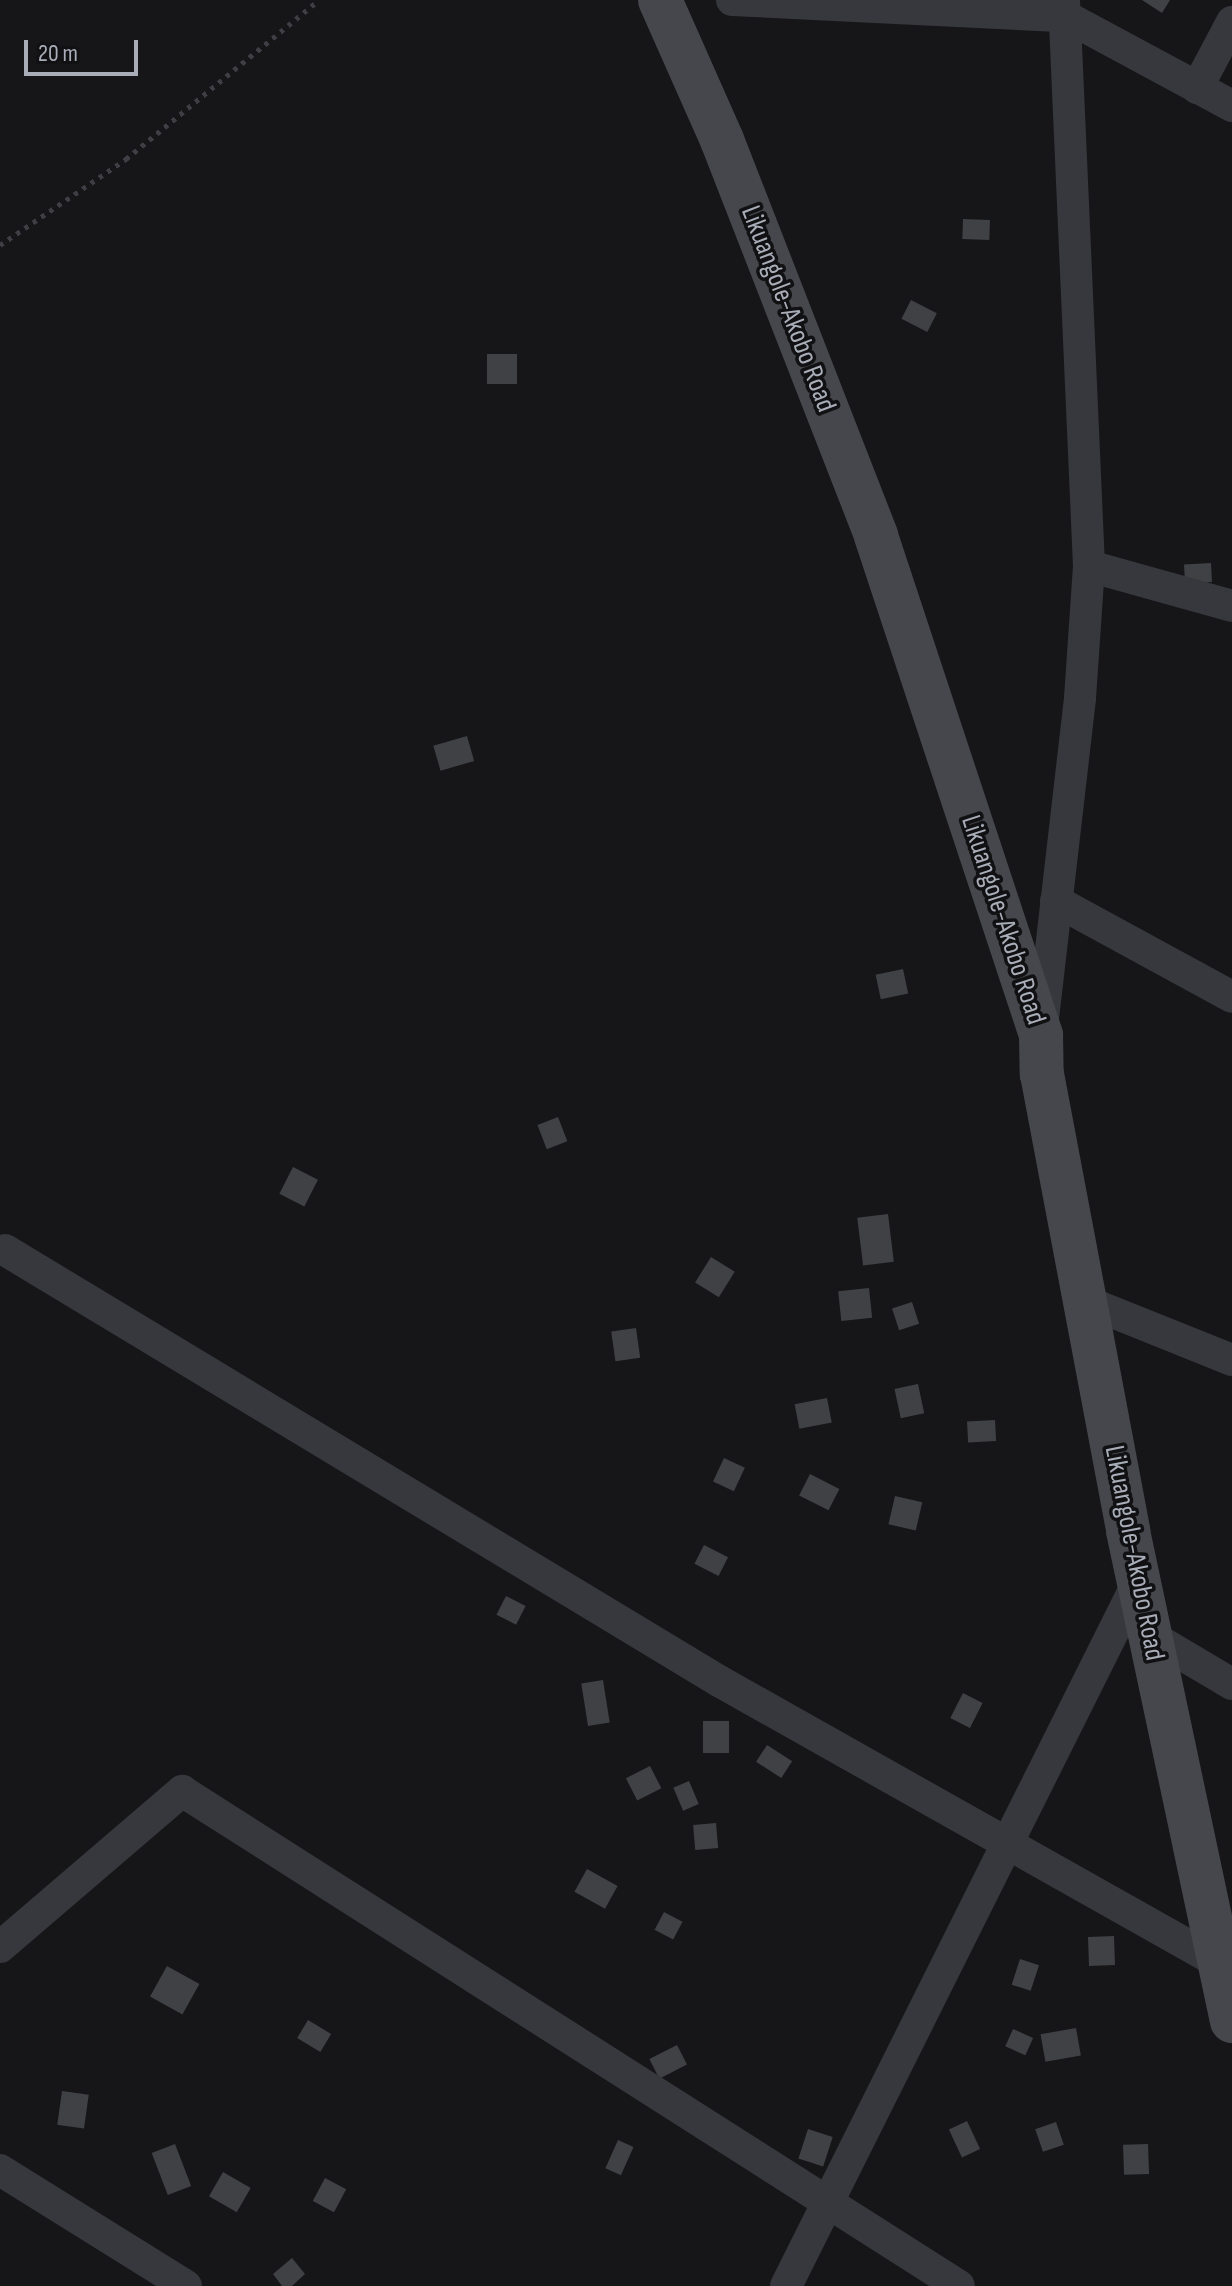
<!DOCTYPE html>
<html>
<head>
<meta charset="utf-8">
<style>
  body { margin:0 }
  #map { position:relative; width:1232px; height:2286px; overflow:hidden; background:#161618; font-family:"Sofia Sans Condensed",sans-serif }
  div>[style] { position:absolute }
  .building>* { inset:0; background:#404145; transform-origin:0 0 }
  .path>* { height:5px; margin-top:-2.5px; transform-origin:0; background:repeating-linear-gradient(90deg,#3d3f44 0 4px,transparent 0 10px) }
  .street>* { height:32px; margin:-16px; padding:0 16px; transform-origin:16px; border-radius:16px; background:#37383d }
  .secondary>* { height:44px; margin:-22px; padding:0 22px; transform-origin:22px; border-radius:22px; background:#45474d }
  span { translate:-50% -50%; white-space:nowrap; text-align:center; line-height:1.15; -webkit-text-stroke:7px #111113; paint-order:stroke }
  .street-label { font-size:28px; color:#a8adb8 }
  .scale { position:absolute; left:24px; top:40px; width:114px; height:36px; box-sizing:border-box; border:4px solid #a8adb8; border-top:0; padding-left:10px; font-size:24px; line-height:28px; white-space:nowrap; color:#a8adb8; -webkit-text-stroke:6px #111113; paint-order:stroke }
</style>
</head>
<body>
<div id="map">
  <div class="building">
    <div style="clip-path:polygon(1142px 0,1170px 0,1162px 13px)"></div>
    <div style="left:963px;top:219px;width:27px;height:20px;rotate:2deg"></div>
    <div style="left:911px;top:300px;width:29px;height:21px;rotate:27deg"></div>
    <div style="left:487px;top:354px;width:30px;height:30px"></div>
    <div style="left:1211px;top:563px;width:19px;height:27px;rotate:87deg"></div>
    <div style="left:467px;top:736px;width:26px;height:35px;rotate:74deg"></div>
    <div style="left:903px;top:969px;width:25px;height:28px;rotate:78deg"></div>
    <div style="left:558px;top:1117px;width:26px;height:22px;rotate:69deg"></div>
    <div style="left:293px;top:1167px;width:28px;height:30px;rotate:27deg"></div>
    <div style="left:888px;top:1214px;width:48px;height:31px;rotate:83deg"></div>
    <div style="left:711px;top:1257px;width:28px;height:30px;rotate:32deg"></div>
    <div style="left:869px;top:1288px;width:30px;height:31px;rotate:84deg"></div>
    <div style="left:912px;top:1302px;width:23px;height:21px;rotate:72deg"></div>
    <div style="left:636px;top:1328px;width:30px;height:25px;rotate:82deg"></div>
    <div style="left:918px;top:1384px;width:30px;height:24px;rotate:78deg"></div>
    <div style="left:827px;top:1398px;width:25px;height:33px;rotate:79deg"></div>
    <div style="left:995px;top:1420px;width:21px;height:28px;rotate:87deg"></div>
    <div style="left:724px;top:1458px;width:23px;height:26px;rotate:25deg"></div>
    <div style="left:810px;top:1474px;width:33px;height:24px;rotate:27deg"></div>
    <div style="left:895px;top:1496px;width:28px;height:29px;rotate:13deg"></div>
    <div style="left:704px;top:1545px;width:27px;height:21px;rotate:27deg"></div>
    <div style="left:506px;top:1596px;width:22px;height:21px;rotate:27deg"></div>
    <div style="left:603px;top:1680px;width:43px;height:22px;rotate:81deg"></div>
    <div style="left:963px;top:1693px;width:22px;height:28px;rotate:27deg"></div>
    <div style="left:703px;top:1721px;width:26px;height:32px"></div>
    <div style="left:767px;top:1745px;width:30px;height:20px;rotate:33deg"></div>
    <div style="left:650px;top:1766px;width:25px;height:27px;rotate:63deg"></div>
    <div style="left:689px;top:1781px;width:25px;height:17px;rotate:67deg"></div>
    <div style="left:716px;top:1823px;width:25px;height:23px;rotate:85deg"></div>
    <div style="left:587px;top:1869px;width:35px;height:26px;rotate:29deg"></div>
    <div style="left:664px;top:1912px;width:21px;height:20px;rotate:28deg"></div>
    <div style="left:1114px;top:1936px;width:29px;height:26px;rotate:88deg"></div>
    <div style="left:1020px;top:1959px;width:20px;height:27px;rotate:18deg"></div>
    <div style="left:167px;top:1966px;width:37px;height:35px;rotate:29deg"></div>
    <div style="left:308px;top:2020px;width:27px;height:21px;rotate:31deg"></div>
    <div style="left:1076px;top:2028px;width:28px;height:36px;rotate:80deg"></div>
    <div style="left:1013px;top:2029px;width:22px;height:19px;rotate:24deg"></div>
    <div style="left:677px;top:2045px;width:22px;height:31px;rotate:63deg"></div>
    <div style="left:62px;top:2091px;width:27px;height:34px;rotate:8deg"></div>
    <div style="left:967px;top:2121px;width:31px;height:20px;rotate:65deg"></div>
    <div style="left:1056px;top:2122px;width:24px;height:22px;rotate:71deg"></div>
    <div style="left:808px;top:2129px;width:26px;height:31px;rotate:18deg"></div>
    <div style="left:618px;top:2140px;width:17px;height:31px;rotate:24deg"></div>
    <div style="left:175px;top:2144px;width:45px;height:25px;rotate:69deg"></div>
    <div style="left:1148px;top:2144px;width:30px;height:25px;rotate:88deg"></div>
    <div style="left:223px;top:2172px;width:32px;height:28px;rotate:30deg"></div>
    <div style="left:325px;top:2178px;width:24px;height:26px;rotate:28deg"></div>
    <div style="clip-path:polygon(292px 2258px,305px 2274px,292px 2286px,282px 2286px,273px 2274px)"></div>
  </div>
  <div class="path">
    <div style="left:0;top:245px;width:153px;rotate:-34.3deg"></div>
    <div style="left:126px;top:159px;width:250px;rotate:-39.5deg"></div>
  </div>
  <div class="street">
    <div style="left:732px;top:0;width:333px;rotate:2.8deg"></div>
    <div style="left:1065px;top:16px;width:190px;rotate:28.3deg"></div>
    <div style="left:1197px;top:88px;width:75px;rotate:-62.1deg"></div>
    <div style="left:1089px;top:566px;width:148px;rotate:15.6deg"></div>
    <div style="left:1056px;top:901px;width:200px;rotate:28.6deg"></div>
    <div style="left:1042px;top:1027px;width:331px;rotate:-83.4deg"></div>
    <div style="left:1080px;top:698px;width:132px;rotate:-86.1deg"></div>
    <div style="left:1089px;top:566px;width:567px;rotate:-92.53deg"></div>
    <div style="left:5px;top:1250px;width:834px;rotate:31.12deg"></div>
    <div style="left:719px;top:1681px;width:573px;rotate:29.39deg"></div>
    <div style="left:1085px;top:1301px;width:158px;rotate:21.9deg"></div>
    <div style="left:1151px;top:1636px;width:94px;rotate:30.7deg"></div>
    <div style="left:0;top:1947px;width:240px;rotate:-40.6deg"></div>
    <div style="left:182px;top:1791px;width:921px;rotate:32.5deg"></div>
    <div style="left:0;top:2170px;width:219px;rotate:31.9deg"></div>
    <div style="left:786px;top:2286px;width:792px;rotate:-63.43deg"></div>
  </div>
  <div class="secondary">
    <div style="left:660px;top:0;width:153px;rotate:66.1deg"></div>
    <div style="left:722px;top:140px;width:425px;rotate:68.7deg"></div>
    <div style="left:876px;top:536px;width:526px;rotate:71.7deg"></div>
    <div style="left:1041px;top:1035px;width:39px;rotate:89deg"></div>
    <div style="left:1042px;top:1074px;width:465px;rotate:79.3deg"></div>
    <div style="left:1128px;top:1531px;width:501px;rotate:78.02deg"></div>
  </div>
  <div class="street-label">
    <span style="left:788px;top:309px;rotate:69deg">Likuangole-Akobo Road</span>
    <span style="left:1003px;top:920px;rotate:72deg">Likuangole-Akobo Road</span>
    <span style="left:1134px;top:1553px;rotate:79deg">Likuangole-Akobo Road</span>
  </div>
  <div class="scale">20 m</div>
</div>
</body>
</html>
